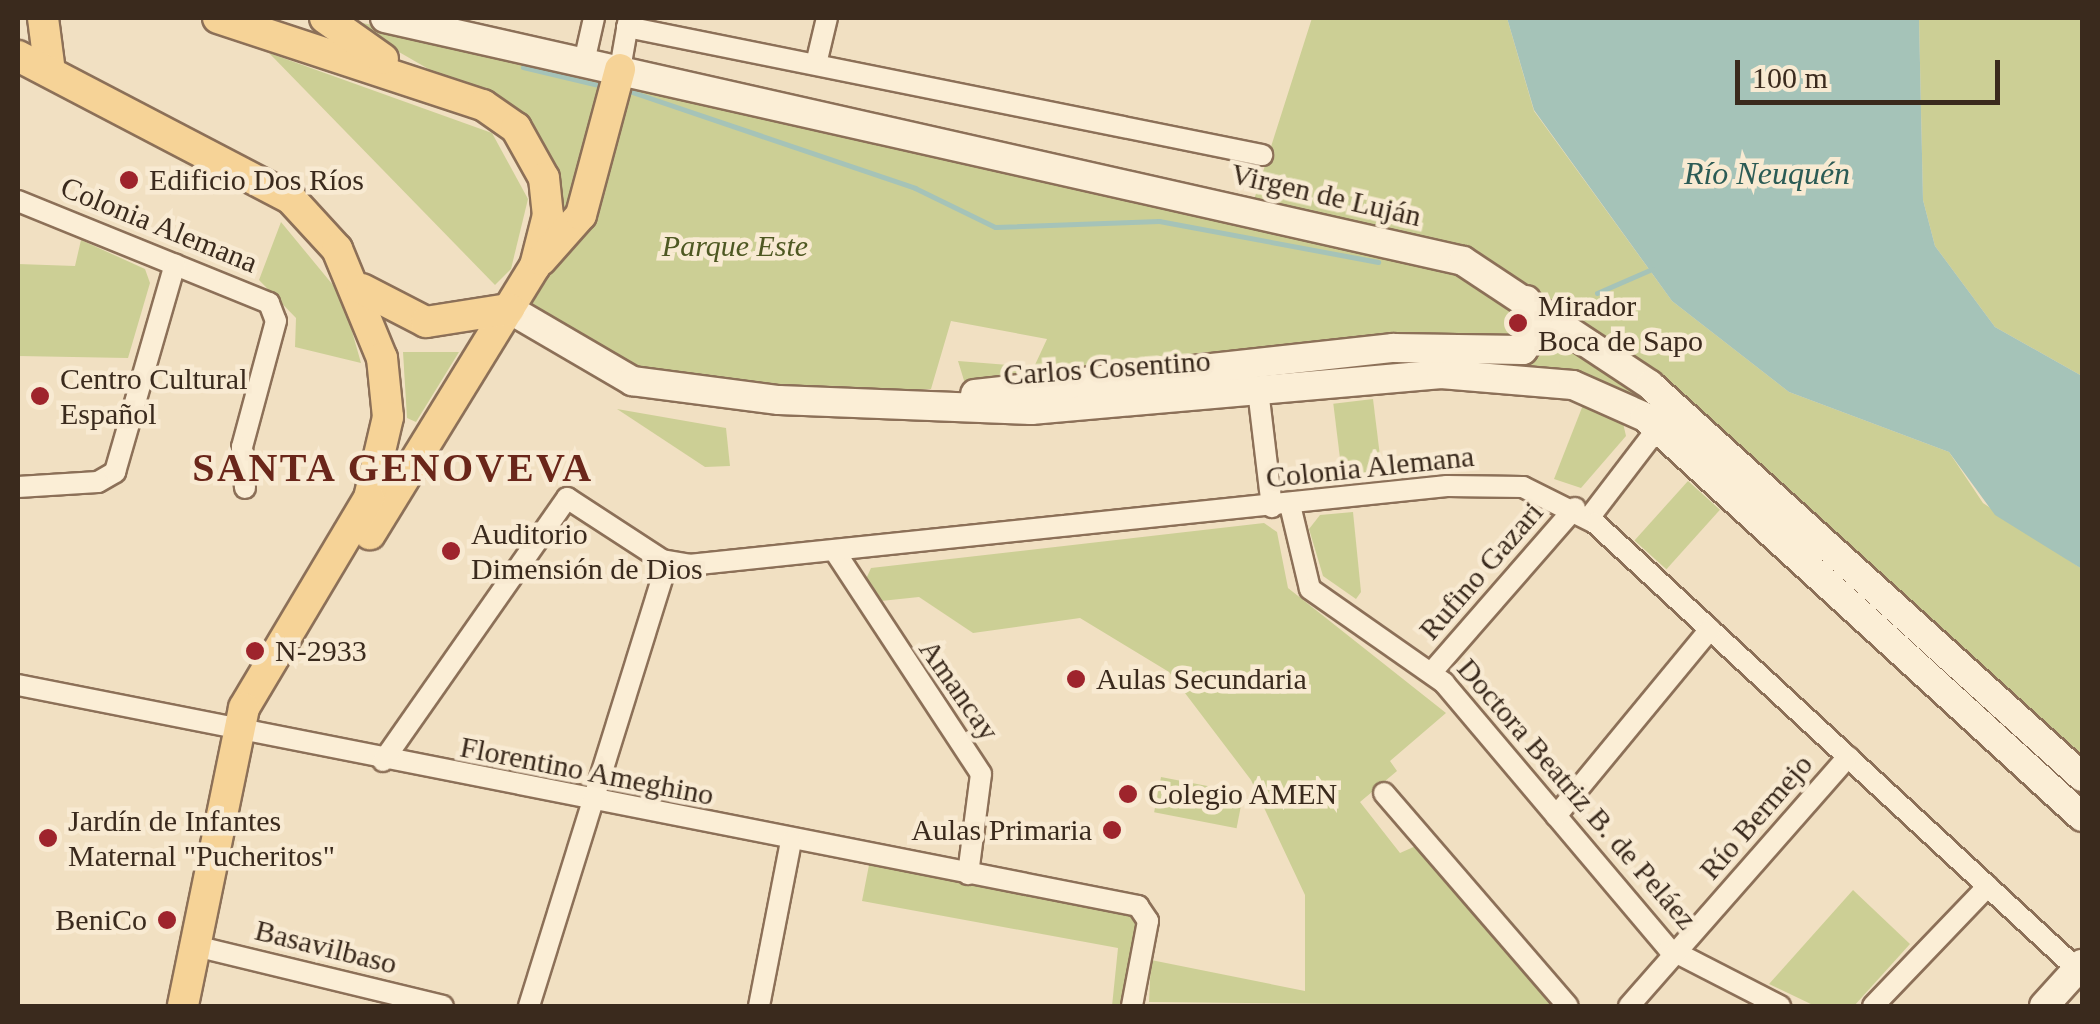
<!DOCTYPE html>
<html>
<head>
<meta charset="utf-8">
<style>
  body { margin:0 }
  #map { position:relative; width:2100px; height:1024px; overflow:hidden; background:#f1e0c2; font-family:"Times New Roman",serif }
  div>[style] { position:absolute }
  .green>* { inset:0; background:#cccf95; transform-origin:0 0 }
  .water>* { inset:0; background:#a5c3b8 }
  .stream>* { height:5px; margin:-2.5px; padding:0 2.5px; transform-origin:2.5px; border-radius:2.5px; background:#a5c3b8 }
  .roads { filter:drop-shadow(2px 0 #8c7058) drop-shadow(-2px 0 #8c7058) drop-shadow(0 2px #8c7058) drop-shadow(0 -2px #8c7058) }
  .street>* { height:20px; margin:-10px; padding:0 10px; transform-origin:10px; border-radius:10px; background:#fbeed6 }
  .secondary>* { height:28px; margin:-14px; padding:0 14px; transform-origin:14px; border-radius:14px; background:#fbeed6 }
  .primary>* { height:30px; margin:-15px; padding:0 15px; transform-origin:15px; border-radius:15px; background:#f6d397 }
  .dots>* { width:28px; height:28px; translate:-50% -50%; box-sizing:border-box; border:5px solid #f8ead2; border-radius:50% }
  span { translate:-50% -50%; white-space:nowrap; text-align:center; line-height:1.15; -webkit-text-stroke:9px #f8ead2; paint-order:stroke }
  .poi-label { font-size:30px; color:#3a2a1d }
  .left { translate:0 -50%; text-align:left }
  .right { translate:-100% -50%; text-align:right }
  .street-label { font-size:30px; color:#3a2a1d }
  .park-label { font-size:30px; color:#4e5822; font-style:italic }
  .water-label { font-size:32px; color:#2b5b55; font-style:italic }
  .district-label { font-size:40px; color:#6a261a; font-weight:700; letter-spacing:2.5px }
  .frame { position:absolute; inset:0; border:20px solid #3a2a1d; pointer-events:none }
  .scale { position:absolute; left:1735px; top:60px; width:265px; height:45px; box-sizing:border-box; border:5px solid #3a2a1d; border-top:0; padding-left:12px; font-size:30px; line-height:35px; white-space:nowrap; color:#3a2a1d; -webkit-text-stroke:8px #f8ead2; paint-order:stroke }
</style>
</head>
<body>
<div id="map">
  <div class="green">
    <div style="clip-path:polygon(340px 18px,603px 76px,564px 228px,553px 167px,531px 128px)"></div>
    <div style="clip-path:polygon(1312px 18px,1507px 18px,1534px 111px,1672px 301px,1789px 392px,1949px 452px,1983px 503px,2082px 569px,2082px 766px,1649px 373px,1473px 256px,1253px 203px)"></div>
    <div style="clip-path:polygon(1919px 18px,2082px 18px,2082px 376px,1995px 327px,1935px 246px,1923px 200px)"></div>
    <div style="clip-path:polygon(269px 53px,492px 133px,528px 199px,511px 269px,495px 285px)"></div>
    <div style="clip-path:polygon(627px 83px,1444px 263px,1523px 307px,1527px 339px,966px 387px,958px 361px,1034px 367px,1047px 339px,951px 321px,931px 389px,822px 393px,650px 376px,529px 302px)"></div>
    <div style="clip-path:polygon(281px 222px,342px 296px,361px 363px,295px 347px,296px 318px,259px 280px)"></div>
    <div style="clip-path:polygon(81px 240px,145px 269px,150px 283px,128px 358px,18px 356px,18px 264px,75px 266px)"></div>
    <div style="clip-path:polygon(1545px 326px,1646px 400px,1553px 369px,1495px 365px,1006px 397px,1482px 352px)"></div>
    <div style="clip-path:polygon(403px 352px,459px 352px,416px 422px,407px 418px)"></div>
    <div style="left:1373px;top:399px;width:78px;height:40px;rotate:83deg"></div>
    <div style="clip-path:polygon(1583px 405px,1623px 423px,1626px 436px,1581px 488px,1554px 479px)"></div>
    <div style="clip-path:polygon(617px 409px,726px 428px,730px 466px,705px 467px)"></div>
    <div style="left:1688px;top:481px;width:43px;height:80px;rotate:42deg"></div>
    <div style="clip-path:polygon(1353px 512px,1361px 592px,1356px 599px,1323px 576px,1309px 529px,1320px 515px)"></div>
    <div style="clip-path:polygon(1264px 523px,1277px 532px,1288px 588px,1446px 713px,1390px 761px,1397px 771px,1360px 802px,1400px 853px,1418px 845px,1557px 1006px,1149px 1002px,1151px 960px,1305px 991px,1305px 895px,1251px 780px,1169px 672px,1080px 618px,973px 633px,919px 597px,881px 601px,866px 579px,871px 568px)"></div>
    <div style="left:1161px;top:777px;width:84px;height:36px;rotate:11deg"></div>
    <div style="clip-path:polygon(869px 865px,1129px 914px,1137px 927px,1122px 1006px,1112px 1006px,1118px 948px,862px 901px)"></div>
    <div style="clip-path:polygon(1853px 890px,1910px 944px,1854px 1006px,1815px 1006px,1769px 984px)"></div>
  </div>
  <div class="water">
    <div style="clip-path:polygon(1507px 18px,1919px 18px,1923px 200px,1935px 246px,1995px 327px,2082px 376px,2082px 569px,1995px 515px,1949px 452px,1789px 392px,1672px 301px,1534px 110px)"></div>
  </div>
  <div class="stream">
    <div style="left:523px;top:67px;width:81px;rotate:13.5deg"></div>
    <div style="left:632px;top:92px;width:299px;rotate:18.7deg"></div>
    <div style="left:915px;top:188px;width:89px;rotate:26deg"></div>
    <div style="left:995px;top:227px;width:164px;rotate:-2.1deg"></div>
    <div style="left:1159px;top:221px;width:223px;rotate:10.6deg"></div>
    <div style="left:1597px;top:293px;width:60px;rotate:-23.6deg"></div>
  </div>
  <div class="roads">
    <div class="street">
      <div style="left:627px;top:27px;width:648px;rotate:11.4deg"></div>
      <div style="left:584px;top:62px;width:45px;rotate:-77.2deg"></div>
      <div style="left:816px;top:64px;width:47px;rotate:-76.6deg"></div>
      <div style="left:620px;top:69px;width:52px;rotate:-80deg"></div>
      <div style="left:18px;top:201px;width:271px;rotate:22.1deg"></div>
      <div style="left:269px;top:303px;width:19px;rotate:69deg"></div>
      <div style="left:276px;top:321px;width:131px;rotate:105.1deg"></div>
      <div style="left:242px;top:447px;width:41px;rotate:85.8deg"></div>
      <div style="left:1258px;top:390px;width:118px;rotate:83.2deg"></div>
      <div style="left:18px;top:487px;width:80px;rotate:-3.6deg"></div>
      <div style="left:98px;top:482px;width:20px;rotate:-30deg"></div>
      <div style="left:115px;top:472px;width:216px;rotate:-73.9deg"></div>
      <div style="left:1290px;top:505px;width:86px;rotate:76.6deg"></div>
      <div style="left:1310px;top:589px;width:164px;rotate:35deg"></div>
      <div style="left:1444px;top:683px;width:348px;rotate:49.8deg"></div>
      <div style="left:1669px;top:949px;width:125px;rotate:27.2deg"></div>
      <div style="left:1589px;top:518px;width:123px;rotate:-52.6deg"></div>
      <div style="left:836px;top:553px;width:264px;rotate:56.7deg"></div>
      <div style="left:981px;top:774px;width:101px;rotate:97.4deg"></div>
      <div style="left:1431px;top:673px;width:219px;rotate:-48.9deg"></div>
      <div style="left:18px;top:685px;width:1142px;rotate:11.16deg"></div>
      <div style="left:1138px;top:906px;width:18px;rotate:56deg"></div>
      <div style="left:1148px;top:921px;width:86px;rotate:100.7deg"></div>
      <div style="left:383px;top:761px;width:321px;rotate:-55deg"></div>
      <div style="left:567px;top:498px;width:113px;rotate:33.1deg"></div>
      <div style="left:662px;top:560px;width:27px;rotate:10deg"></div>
      <div style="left:689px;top:565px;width:762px;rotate:-5.95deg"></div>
      <div style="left:1447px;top:486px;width:76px;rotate:0.8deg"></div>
      <div style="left:1523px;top:487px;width:80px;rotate:26.6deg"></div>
      <div style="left:1595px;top:523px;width:658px;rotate:42.78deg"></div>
      <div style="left:1384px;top:793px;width:281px;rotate:49.2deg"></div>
      <div style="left:1556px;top:816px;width:242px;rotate:-50.5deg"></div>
      <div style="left:195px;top:946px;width:255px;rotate:13.6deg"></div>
      <div style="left:529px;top:1006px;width:465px;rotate:-72.7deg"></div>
      <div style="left:759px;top:1006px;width:168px;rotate:-79deg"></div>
      <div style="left:1629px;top:1006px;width:332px;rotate:-48.7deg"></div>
      <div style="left:1873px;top:1006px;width:166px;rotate:-46.2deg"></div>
    </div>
    <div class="secondary">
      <div style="left:385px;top:18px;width:1105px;rotate:12.7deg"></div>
      <div style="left:1463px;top:261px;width:224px;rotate:33.5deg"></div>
      <div style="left:1650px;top:385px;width:583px;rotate:42.22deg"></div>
      <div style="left:509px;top:309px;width:143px;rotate:30.3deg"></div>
      <div style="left:632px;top:381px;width:148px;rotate:7.4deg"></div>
      <div style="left:779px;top:400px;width:252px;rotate:2.3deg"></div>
      <div style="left:1031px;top:410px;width:412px;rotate:-5deg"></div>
      <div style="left:1441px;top:374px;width:132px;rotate:4.8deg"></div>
      <div style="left:1573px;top:385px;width:79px;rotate:24deg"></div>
      <div style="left:1645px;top:417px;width:592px;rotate:42.47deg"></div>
      <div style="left:975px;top:394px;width:421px;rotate:-6.3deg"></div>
      <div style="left:1393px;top:348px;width:130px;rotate:0.9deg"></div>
      <div style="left:1523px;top:350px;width:30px;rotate:-57deg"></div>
      <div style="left:1539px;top:325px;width:28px;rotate:-117deg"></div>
      <div style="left:2044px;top:1006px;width:57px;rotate:-47.9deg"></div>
    </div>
    <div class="primary">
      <div style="left:43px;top:18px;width:54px;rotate:82.6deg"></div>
      <div style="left:218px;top:18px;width:279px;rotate:18.2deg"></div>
      <div style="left:483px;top:105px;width:40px;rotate:34.9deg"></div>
      <div style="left:516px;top:128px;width:57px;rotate:60.8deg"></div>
      <div style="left:544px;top:178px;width:37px;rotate:84deg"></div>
      <div style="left:548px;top:215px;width:53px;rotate:104.3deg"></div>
      <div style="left:535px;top:266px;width:315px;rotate:121.6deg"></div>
      <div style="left:325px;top:18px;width:71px;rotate:35.3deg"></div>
      <div style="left:18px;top:56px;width:308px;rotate:27.6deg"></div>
      <div style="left:291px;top:199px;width:68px;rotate:47.4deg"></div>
      <div style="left:337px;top:249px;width:118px;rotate:67.6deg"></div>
      <div style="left:382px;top:358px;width:59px;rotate:84.2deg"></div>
      <div style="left:388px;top:417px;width:83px;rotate:103.2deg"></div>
      <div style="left:369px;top:498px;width:244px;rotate:120.8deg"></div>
      <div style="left:244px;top:708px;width:304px;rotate:101.6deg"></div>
      <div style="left:541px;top:260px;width:60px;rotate:-48.4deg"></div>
      <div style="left:581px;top:215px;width:151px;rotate:-75deg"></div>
      <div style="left:362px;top:289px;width:72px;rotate:27.3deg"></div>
      <div style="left:426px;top:322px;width:84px;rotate:-8.9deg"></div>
    </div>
  </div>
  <div class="dots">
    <div style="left:129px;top:180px;background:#9e242c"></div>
    <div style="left:1518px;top:323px;background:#9e242c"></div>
    <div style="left:40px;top:396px;background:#9e242c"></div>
    <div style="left:451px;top:551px;background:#9e242c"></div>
    <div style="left:255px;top:651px;background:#9e242c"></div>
    <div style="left:1076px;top:679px;background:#9e242c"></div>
    <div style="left:1128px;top:794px;background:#9e242c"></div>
    <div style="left:1112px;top:830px;background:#9e242c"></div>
    <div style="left:48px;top:838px;background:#9e242c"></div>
    <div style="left:167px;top:920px;background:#9e242c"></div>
  </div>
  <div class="poi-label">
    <span class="left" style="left:149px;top:180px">Edificio Dos Ríos</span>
    <span class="left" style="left:1538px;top:323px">Mirador<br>Boca de Sapo</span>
    <span class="left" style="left:60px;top:396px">Centro Cultural<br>Español</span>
    <span class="left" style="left:471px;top:551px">Auditorio<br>Dimensión de Dios</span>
    <span class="left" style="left:275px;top:651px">N-2933</span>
    <span class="left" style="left:1096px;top:679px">Aulas Secundaria</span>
    <span class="left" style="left:1148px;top:794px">Colegio AMEN</span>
    <span class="left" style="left:68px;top:838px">Jardín de Infantes<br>Maternal "Pucheritos"</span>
    <span class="right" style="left:1092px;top:830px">Aulas Primaria</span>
    <span class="right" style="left:147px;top:920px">BeniCo</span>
  </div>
  <div class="street-label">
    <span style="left:1326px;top:195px;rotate:13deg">Virgen de Luján</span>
    <span style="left:159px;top:225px;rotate:22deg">Colonia Alemana</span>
    <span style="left:1107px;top:368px;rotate:-4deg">Carlos Cosentino</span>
    <span style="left:1370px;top:467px;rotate:-6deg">Colonia Alemana</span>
    <span style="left:1481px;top:571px;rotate:-49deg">Rufino Gazari</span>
    <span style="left:959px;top:690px;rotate:55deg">Amancay</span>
    <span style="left:587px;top:771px;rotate:11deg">Florentino Ameghino</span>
    <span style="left:1577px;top:794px;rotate:49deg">Doctora Beatriz B. de Peláez</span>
    <span style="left:1756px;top:817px;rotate:-49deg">Río Bermejo</span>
    <span style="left:326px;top:947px;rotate:14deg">Basavilbaso</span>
  </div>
  <div class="park-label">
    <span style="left:735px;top:246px">Parque Este</span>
  </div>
  <div class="water-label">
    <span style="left:1767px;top:173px">Río Neuquén</span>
  </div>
  <div class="district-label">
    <span style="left:393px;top:468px">SANTA GENOVEVA</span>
  </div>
  <div class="frame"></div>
  <div class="scale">100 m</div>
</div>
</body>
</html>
